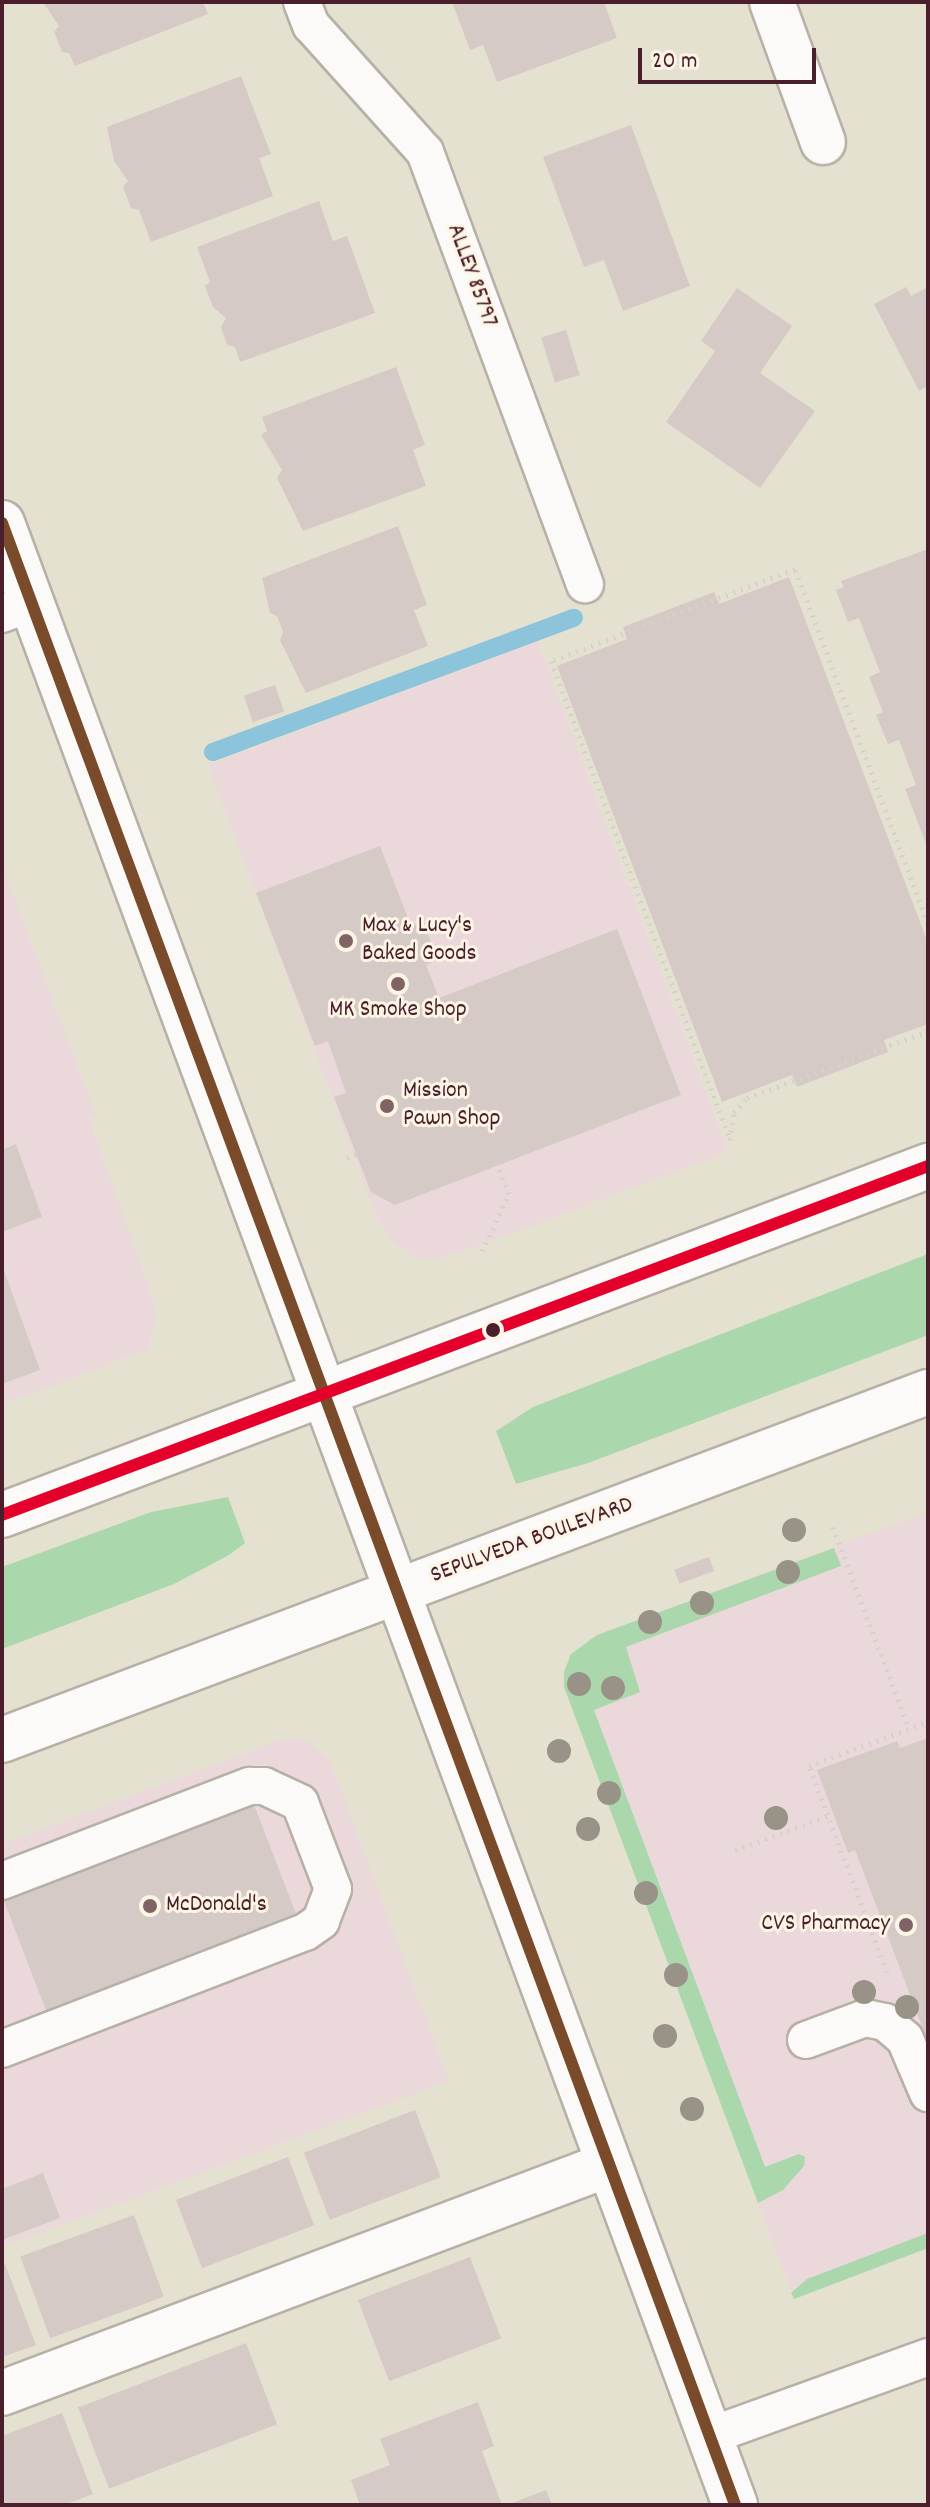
<!DOCTYPE html>
<html>
<head>
<meta charset="utf-8">
<style>
  body { margin:0 }
  #map { position:relative; width:930px; height:2507px; overflow:hidden; background:#e5e1d0; font-family:Dekko,sans-serif }
  div>[style] { position:absolute }
  .built>* { inset:0; background:#ebd8db }
  .green>* { inset:0; background:#abd7ad }
  .stream>* { height:18px; margin:-9px; padding:0 9px; transform-origin:9px; border-radius:9px; background:#8bc4db }
  .building>* { inset:0; background:#d6cac7; transform-origin:0 0 }
  .path>* { height:5px; margin-top:-2.5px; transform-origin:0; background:repeating-linear-gradient(90deg,#d5d2ce 0 2px,transparent 0 8px) }
  .roads { filter:drop-shadow(2px 0 #b7b0a6) drop-shadow(-2px 0 #b7b0a6) drop-shadow(0 2px #b7b0a6) drop-shadow(0 -2px #b7b0a6) }
  .lane>* { height:36px; margin:-18px; padding:0 18px; transform-origin:18px; border-radius:18px; background:#fbfaf8 }
  .street>* { height:44px; margin:-22px; padding:0 22px; transform-origin:22px; border-radius:22px; background:#fbfaf8 }
  .secondary>* { height:44px; margin:-22px; padding:0 22px; transform-origin:22px; border-radius:22px; background:#fbfaf8 }
  .primary>* { height:44px; margin:-22px; padding:0 22px; transform-origin:22px; border-radius:22px; background:#fbfaf8 }
  .bus-1>* { height:12px; margin:-6px; padding:0 6px; transform-origin:6px; border-radius:6px; background:#7a4b2a }
  .bus-2>* { height:12px; margin:-6px; padding:0 6px; transform-origin:6px; border-radius:6px; background:#e4002b }
  .trees>* { width:24px; height:24px; margin:-12px; border-radius:50%; background:#989386 }
  .dots>* { width:22px; height:22px; translate:-50% -50%; box-sizing:border-box; border:4px solid #fcf5e5; border-radius:50% }
  span { translate:-50% -50%; white-space:nowrap; text-align:center; line-height:1.15; -webkit-text-stroke:6px #fcf5e5; paint-order:stroke }
  .street-label { font-size:24px; color:#4a1f2b }
  .poi-label { font-size:24px; color:#4a1f2b }
  .left { translate:0 -50%; text-align:left }
  .right { translate:-100% -50%; text-align:right }
  .frame { position:absolute; inset:0; border:4px solid #4a1f2b; pointer-events:none }
  .scale { position:absolute; left:638px; top:48px; width:178px; height:36px; box-sizing:border-box; border:4px solid #4a1f2b; border-top:0; padding-left:10px; font-size:24px; line-height:28px; white-space:nowrap; color:#4a1f2b; -webkit-text-stroke:6px #fcf5e5; paint-order:stroke }
</style>
</head>
<body>
<div id="map">
  <div class="built">
    <div style="clip-path:polygon(538px 641px,728px 1152px,470px 1249px,437px 1259px,416px 1258px,394px 1243px,378px 1220px,208px 765px)"></div>
    <div style="clip-path:polygon(2px 865px,96px 1115px,89px 1118px,154px 1302px,155px 1318px,148px 1349px,2px 1405px)"></div>
    <div style="clip-path:polygon(928px 1512px,928px 2248px,794px 2299px,564px 1687px,564px 1672px,571px 1654px,597px 1635px)"></div>
    <div style="clip-path:polygon(287px 1738px,309px 1741px,330px 1761px,449px 2081px,2px 2247px,2px 1844px)"></div>
  </div>
  <div class="green">
    <div style="clip-path:polygon(928px 1254px,928px 1335px,588px 1463px,516px 1484px,496px 1431px,533px 1407px)"></div>
    <div style="clip-path:polygon(228px 1497px,245px 1543px,229px 1555px,174px 1584px,2px 1649px,2px 1567px,151px 1512px)"></div>
    <div style="clip-path:polygon(834px 1548px,841px 1566px,626px 1647px,640px 1692px,594px 1710px,765px 2167px,799px 2154px,805px 2157px,804px 2166px,783px 2190px,758px 2203px,564px 1687px,564px 1672px,571px 1654px,597px 1635px)"></div>
    <div style="clip-path:polygon(928px 2233px,928px 2248px,794px 2299px,791px 2293px,807px 2279px)"></div>
  </div>
  <div class="stream">
    <div style="left:213px;top:752px;width:385px;rotate:-20.4deg"></div>
  </div>
  <div class="building">
    <div style="clip-path:polygon(43px 2px,203px 2px,208px 14px,75px 66px,69px 53px,62px 52px,54px 32px,59px 26px)"></div>
    <div style="clip-path:polygon(452px 2px,604px 2px,617px 38px,497px 82px,483px 45px,470px 50px)"></div>
    <div style="clip-path:polygon(241px 76px,271px 154px,259px 158px,273px 196px,151px 242px,139px 210px,131px 208px,123px 187px,128px 181px,114px 161px,107px 127px)"></div>
    <div style="clip-path:polygon(631px 125px,690px 286px,623px 311px,604px 260px,584px 267px,543px 157px)"></div>
    <div style="clip-path:polygon(319px 201px,333px 241px,347px 236px,375px 313px,240px 362px,235px 347px,227px 345px,221px 327px,226px 318px,213px 307px,205px 286px,210px 282px,197px 247px)"></div>
    <div style="clip-path:polygon(906px 287px,911px 296px,928px 287px,928px 386px,919px 391px,874px 304px)"></div>
    <div style="clip-path:polygon(737px 288px,792px 326px,760px 373px,815px 411px,760px 488px,666px 422px,715px 351px,701px 341px)"></div>
    <div style="left:566px;top:330px;width:47px;height:26px;rotate:73deg"></div>
    <div style="clip-path:polygon(396px 367px,425px 445px,413px 450px,426px 486px,303px 531px,277px 478px,282px 470px,261px 435px,267px 431px,262px 417px)"></div>
    <div style="clip-path:polygon(398px 526px,427px 605px,414px 610px,428px 646px,306px 693px,280px 640px,283px 632px,277px 616px,270px 613px,262px 578px)"></div>
    <div style="clip-path:polygon(928px 549px,928px 849px,905px 789px,916px 785px,899px 740px,888px 744px,876px 715px,883px 712px,869px 677px,880px 672px,859px 618px,848px 622px,836px 590px,844px 587px,841px 581px)"></div>
    <div style="clip-path:polygon(789px 577px,928px 943px,928px 1024px,884px 1040px,888px 1052px,797px 1087px,792px 1075px,722px 1102px,557px 666px,627px 639px,623px 627px,714px 592px,719px 604px)"></div>
    <div style="left:275px;top:685px;width:28px;height:33px;rotate:71deg"></div>
    <div style="clip-path:polygon(380px 846px,411px 926px,423px 922px,438px 960px,426px 965px,439px 998px,617px 929px,681px 1095px,395px 1205px,371px 1192px,334px 1097px,346px 1093px,328px 1041px,315px 1046px,256px 893px)"></div>
    <div style="clip-path:polygon(16px 1144px,42px 1217px,2px 1232px,2px 1150px)"></div>
    <div style="clip-path:polygon(2px 1265px,40px 1370px,2px 1384px)"></div>
    <div style="left:709px;top:1557px;width:15px;height:37px;rotate:70deg"></div>
    <div style="clip-path:polygon(928px 1738px,928px 2042px,855px 1850px,848px 1853px,817px 1770px,897px 1741px,900px 1748px)"></div>
    <div style="left:253px;top:1802px;width:123px;height:268px;rotate:69deg"></div>
    <div style="left:415px;top:2110px;width:72px;height:119px;rotate:69deg"></div>
    <div style="left:288px;top:2157px;width:73px;height:120px;rotate:69deg"></div>
    <div style="clip-path:polygon(43px 2173px,60px 2218px,2px 2240px,2px 2189px)"></div>
    <div style="left:134px;top:2215px;width:87px;height:121px;rotate:70deg"></div>
    <div style="left:470px;top:2257px;width:87px;height:120px;rotate:69deg"></div>
    <div style="clip-path:polygon(5px 2264px,36px 2345px,2px 2357px,2px 2265px)"></div>
    <div style="left:246px;top:2343px;width:87px;height:180px;rotate:69deg"></div>
    <div style="clip-path:polygon(478px 2402px,494px 2446px,482px 2451px,502px 2505px,360px 2505px,351px 2480px,390px 2465px,380px 2439px)"></div>
    <div style="clip-path:polygon(62px 2413px,93px 2494px,64px 2505px,2px 2505px,2px 2436px)"></div>
    <div style="clip-path:polygon(546px 2490px,552px 2505px,507px 2505px)"></div>
  </div>
  <div class="path">
    <div style="left:928px;top:924px;width:379px;rotate:-110.5deg"></div>
    <div style="left:795px;top:569px;width:261px;rotate:159.3deg"></div>
    <div style="left:551px;top:661px;width:511px;rotate:69.51deg"></div>
    <div style="left:730px;top:1140px;width:27px;rotate:-82deg"></div>
    <div style="left:734px;top:1113px;width:20px;rotate:-49deg"></div>
    <div style="left:747px;top:1098px;width:193px;rotate:-20.3deg"></div>
    <div style="left:347px;top:1158px;width:16px;rotate:-22deg"></div>
    <div style="left:482px;top:1251px;width:63px;rotate:-64.7deg"></div>
    <div style="left:509px;top:1194px;width:38px;rotate:-112deg"></div>
    <div style="left:833px;top:1527px;width:216px;rotate:69.4deg"></div>
    <div style="left:735px;top:1850px;width:99px;rotate:-20.1deg"></div>
    <div style="left:887px;top:1972px;width:220px;rotate:-110.7deg"></div>
    <div style="left:809px;top:1766px;width:127px;rotate:-20.3deg"></div>
  </div>
  <div class="roads">
    <div class="lane">
      <div style="left:302px;top:2px;width:25px;rotate:69deg"></div>
      <div style="left:311px;top:25px;width:171px;rotate:48.1deg"></div>
      <div style="left:425px;top:152px;width:461px;rotate:69.7deg"></div>
      <div style="left:2px;top:614px;width:32px;rotate:-20deg"></div>
      <div style="left:2px;top:1881px;width:266px;rotate:-21deg"></div>
      <div style="left:250px;top:1786px;width:14px"></div>
      <div style="left:264px;top:1786px;width:40px;rotate:25deg"></div>
      <div style="left:300px;top:1803px;width:92px;rotate:69deg"></div>
      <div style="left:333px;top:1889px;width:34px;rotate:111deg"></div>
      <div style="left:321px;top:1921px;width:19px;rotate:145deg"></div>
      <div style="left:305px;top:1932px;width:325px;rotate:158.9deg"></div>
      <div style="left:806px;top:2040px;width:63px;rotate:-20.4deg"></div>
      <div style="left:865px;top:2018px;width:20px;rotate:11deg"></div>
      <div style="left:885px;top:2022px;width:26px;rotate:40deg"></div>
      <div style="left:905px;top:2039px;width:59px;rotate:66.9deg"></div>
      <div style="left:709px;top:2436px;width:233px;rotate:-19.8deg"></div>
    </div>
    <div class="street">
      <div style="left:772px;top:2px;width:149px;rotate:70deg"></div>
      <div style="left:2px;top:2393px;width:647px;rotate:-20.65deg"></div>
    </div>
    <div class="secondary">
      <div style="left:2px;top:523px;width:2113px;rotate:69.7deg"></div>
    </div>
    <div class="primary">
      <div style="left:2px;top:1515px;width:990px;rotate:-20.65deg"></div>
      <div style="left:2px;top:1740px;width:989px;rotate:-20.6deg"></div>
    </div>
  </div>
  <div class="bus-1">
    <div style="left:2px;top:523px;width:2113px;rotate:69.7deg"></div>
  </div>
  <div class="bus-2">
    <div style="left:2px;top:1515px;width:990px;rotate:-20.65deg"></div>
  </div>
  <div class="trees">
    <div style="left:794px;top:1530px"></div>
    <div style="left:788px;top:1572px"></div>
    <div style="left:702px;top:1603px"></div>
    <div style="left:650px;top:1622px"></div>
    <div style="left:579px;top:1684px"></div>
    <div style="left:613px;top:1688px"></div>
    <div style="left:559px;top:1751px"></div>
    <div style="left:609px;top:1793px"></div>
    <div style="left:776px;top:1818px"></div>
    <div style="left:588px;top:1829px"></div>
    <div style="left:646px;top:1893px"></div>
    <div style="left:676px;top:1975px"></div>
    <div style="left:864px;top:1992px"></div>
    <div style="left:907px;top:2007px"></div>
    <div style="left:665px;top:2036px"></div>
    <div style="left:692px;top:2109px"></div>
  </div>
  <div class="dots">
    <div style="left:346px;top:941px;background:#806365"></div>
    <div style="left:398px;top:984px;background:#806365"></div>
    <div style="left:387px;top:1106px;background:#806365"></div>
    <div style="left:493px;top:1330px;background:#4a1f2b"></div>
    <div style="left:150px;top:1906px;background:#806365"></div>
    <div style="left:906px;top:1925px;background:#806365"></div>
  </div>
  <div class="street-label">
    <span style="left:471px;top:276px;rotate:70deg">ALLEY 85797</span>
    <span style="left:532px;top:1541px;rotate:-20deg">SEPULVEDA BOULEVARD</span>
  </div>
  <div class="poi-label">
    <span class="left" style="left:362px;top:941px">Max &amp; Lucy's<br>Baked Goods</span>
    <span style="left:398px;top:1011px">MK Smoke Shop</span>
    <span class="left" style="left:403px;top:1106px">Mission<br>Pawn Shop</span>
    <span class="left" style="left:166px;top:1906px">McDonald's</span>
    <span class="right" style="left:890px;top:1925px">CVS Pharmacy</span>
  </div>
  <div class="frame"></div>
  <div class="scale">20 m</div>
</div>
</body>
</html>
